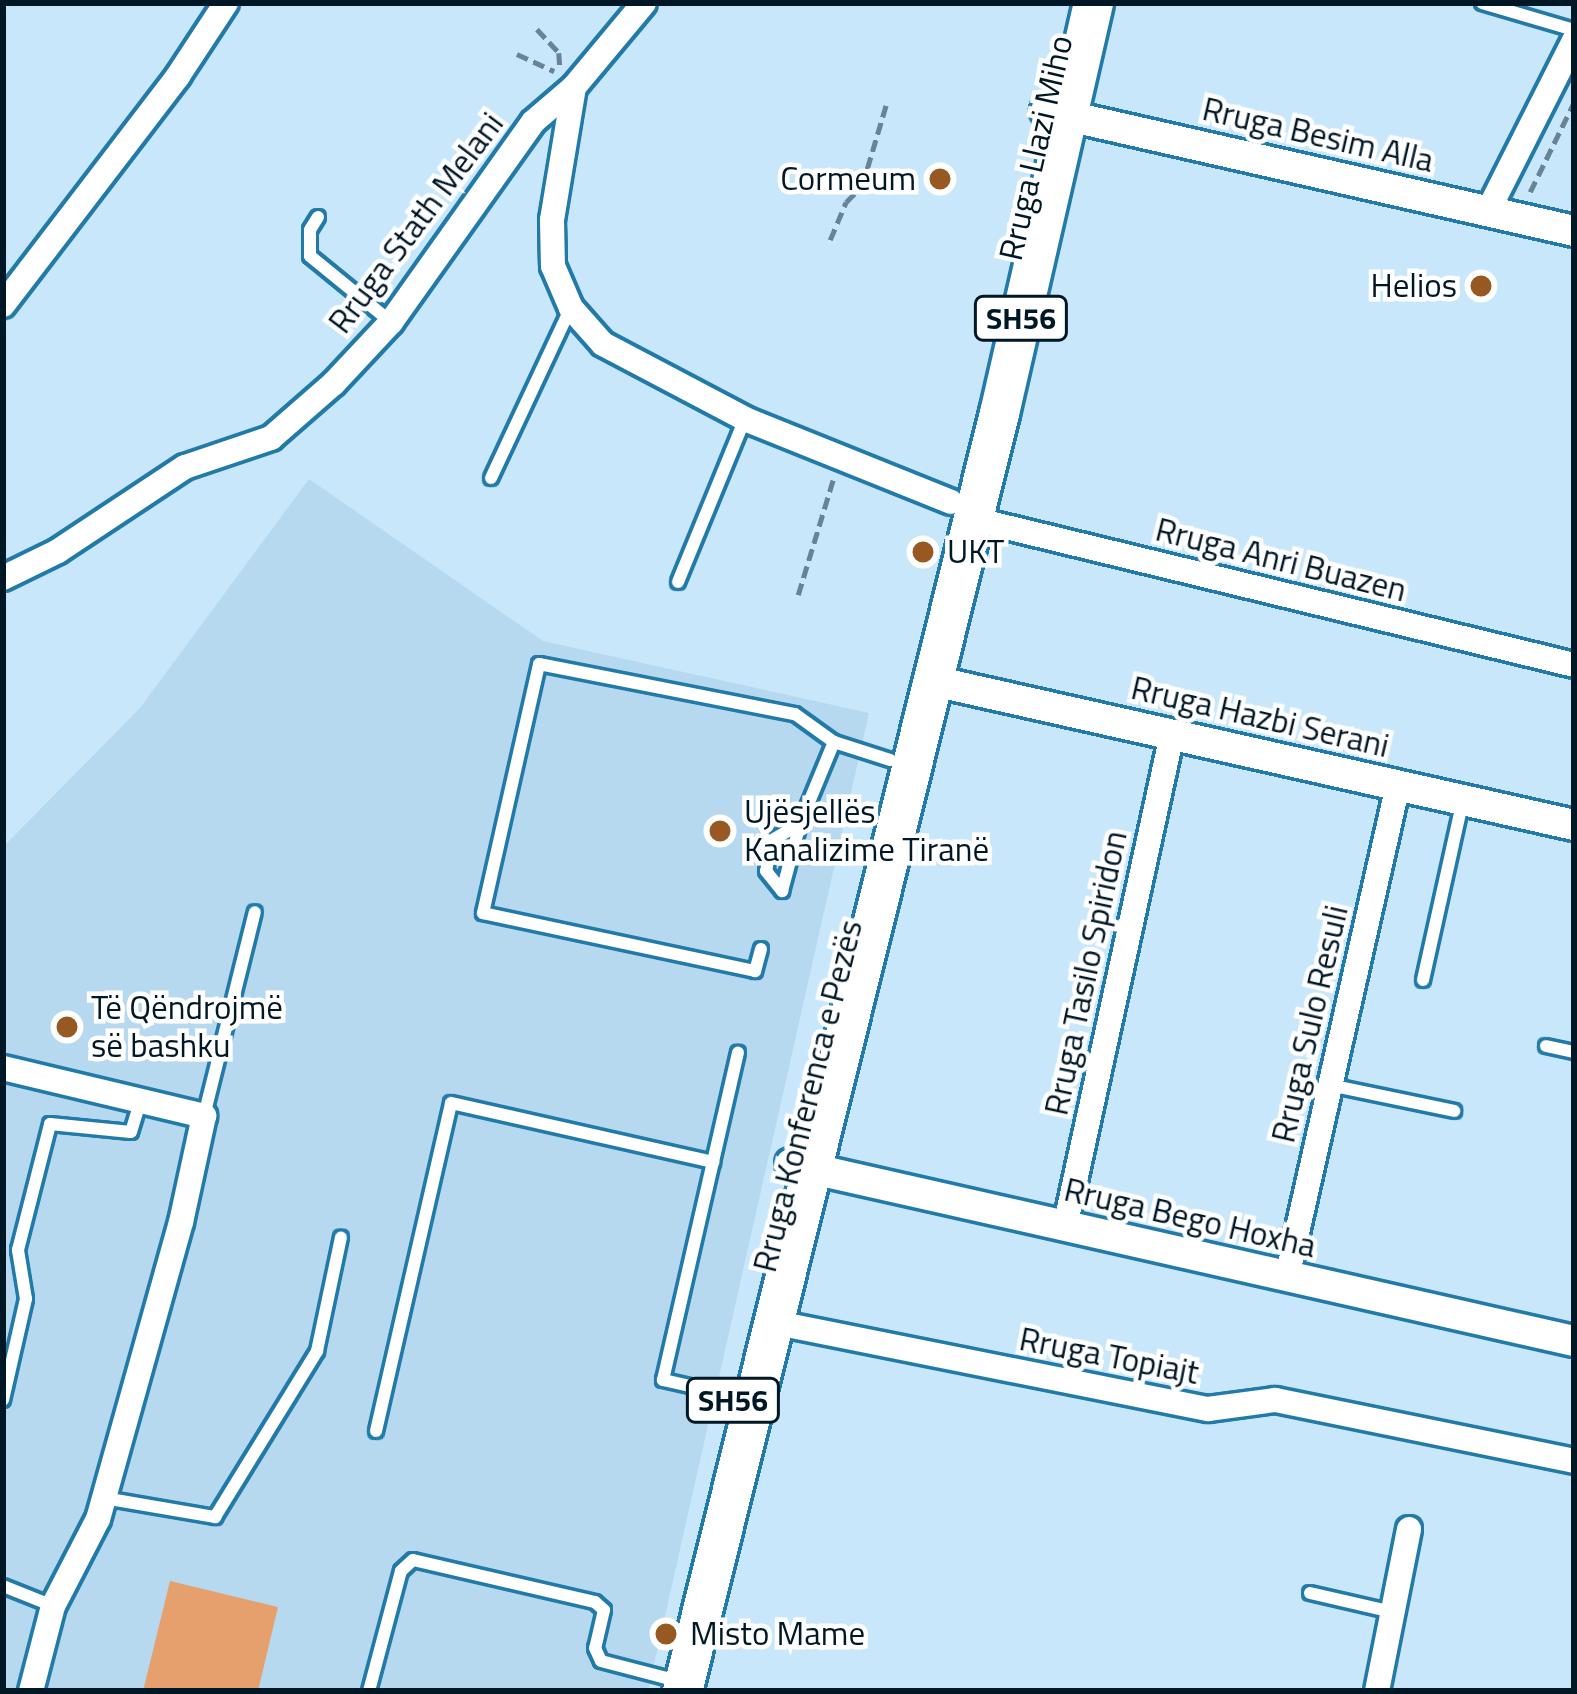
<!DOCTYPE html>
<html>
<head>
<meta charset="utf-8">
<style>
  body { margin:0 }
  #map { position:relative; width:1577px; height:1694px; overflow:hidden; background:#c8e7fb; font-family:"Titillium Web",sans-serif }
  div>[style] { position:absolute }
  .built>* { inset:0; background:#b7d9ef }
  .green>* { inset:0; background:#e5a06d }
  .path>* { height:4.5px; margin-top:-2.25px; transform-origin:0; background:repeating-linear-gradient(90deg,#688395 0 12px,transparent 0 18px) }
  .roads { filter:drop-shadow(3px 0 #217aa8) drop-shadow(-3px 0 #217aa8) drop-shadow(0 3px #217aa8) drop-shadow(0 -3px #217aa8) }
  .service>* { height:12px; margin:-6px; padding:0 6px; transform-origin:6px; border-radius:6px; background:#fff }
  .minor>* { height:24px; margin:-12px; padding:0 12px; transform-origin:12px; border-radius:12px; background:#fff }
  .tertiary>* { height:30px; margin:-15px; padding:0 15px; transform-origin:15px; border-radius:15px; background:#fff }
  .primary>* { height:39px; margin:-19.5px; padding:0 19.5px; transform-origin:19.5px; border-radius:19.5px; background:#fff }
  .dots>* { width:33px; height:33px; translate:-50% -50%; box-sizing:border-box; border:6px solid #fff; border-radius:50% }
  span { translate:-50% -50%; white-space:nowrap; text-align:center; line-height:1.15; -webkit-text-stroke:9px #fff; paint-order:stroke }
  .shield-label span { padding:3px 9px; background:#fff; border:3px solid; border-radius:9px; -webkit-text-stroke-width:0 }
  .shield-label { font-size:30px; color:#001726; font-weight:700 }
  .street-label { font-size:33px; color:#001726 }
  .poi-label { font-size:33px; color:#001726 }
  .right { translate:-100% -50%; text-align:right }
  .left { translate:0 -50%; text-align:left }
  .frame { position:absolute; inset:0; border:6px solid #001726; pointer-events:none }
</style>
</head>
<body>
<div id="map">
  <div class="built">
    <div style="clip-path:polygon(309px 479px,543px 641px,869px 713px,648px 1691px,3px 1691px,3px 847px,140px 708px)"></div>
  </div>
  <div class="green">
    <div style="clip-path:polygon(170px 1581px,278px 1607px,258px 1691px,143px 1691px)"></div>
  </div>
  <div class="path">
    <div style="left:537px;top:29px;width:33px;rotate:47deg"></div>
    <div style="left:559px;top:53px;width:16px;rotate:86deg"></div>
    <div style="left:517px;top:54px;width:41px;rotate:24.7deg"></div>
    <div style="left:1530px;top:192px;width:100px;rotate:-63.9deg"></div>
    <div style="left:830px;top:240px;width:41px;rotate:-67.2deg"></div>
    <div style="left:846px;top:202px;width:23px;rotate:-45deg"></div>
    <div style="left:862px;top:186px;width:84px;rotate:-73.5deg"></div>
    <div style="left:798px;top:595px;width:120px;rotate:-73.1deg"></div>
  </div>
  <div class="roads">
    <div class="service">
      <div style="left:1482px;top:3px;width:96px;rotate:16.4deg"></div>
      <div style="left:318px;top:217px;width:15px;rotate:122deg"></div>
      <div style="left:310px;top:230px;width:26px;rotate:90deg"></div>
      <div style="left:310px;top:256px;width:104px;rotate:39.2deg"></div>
      <div style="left:491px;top:478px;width:187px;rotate:-64.9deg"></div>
      <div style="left:678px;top:582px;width:176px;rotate:-67.7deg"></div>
      <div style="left:800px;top:824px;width:34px;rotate:150deg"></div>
      <div style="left:771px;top:841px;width:30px;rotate:99deg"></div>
      <div style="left:766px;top:871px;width:26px;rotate:51deg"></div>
      <div style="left:782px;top:891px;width:69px;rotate:-75deg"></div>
      <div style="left:800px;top:824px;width:89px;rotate:-67.5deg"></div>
      <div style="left:761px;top:949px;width:23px;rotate:105deg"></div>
      <div style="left:755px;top:971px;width:278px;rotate:-168deg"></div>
      <div style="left:483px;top:913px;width:255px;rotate:-77.3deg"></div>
      <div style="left:539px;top:664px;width:261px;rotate:11.1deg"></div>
      <div style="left:795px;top:714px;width:48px;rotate:35.7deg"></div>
      <div style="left:834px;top:742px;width:59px;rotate:17.8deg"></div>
      <div style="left:1423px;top:980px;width:184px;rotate:-77.5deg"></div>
      <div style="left:1546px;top:1046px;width:29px;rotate:12deg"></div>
      <div style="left:1330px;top:1085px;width:127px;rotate:11.8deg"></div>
      <div style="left:204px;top:1116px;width:210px;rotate:-76deg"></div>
      <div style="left:734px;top:1396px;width:73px;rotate:-167.3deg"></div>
      <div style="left:663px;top:1380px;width:336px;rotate:-77.1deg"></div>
      <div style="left:3px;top:1400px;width:104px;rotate:-77.2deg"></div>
      <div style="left:26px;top:1299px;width:50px;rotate:-99.3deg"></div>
      <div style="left:18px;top:1250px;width:130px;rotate:-75.7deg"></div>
      <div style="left:50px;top:1124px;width:81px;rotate:5.6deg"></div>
      <div style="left:131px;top:1132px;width:31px;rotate:-73deg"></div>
      <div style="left:376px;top:1431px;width:336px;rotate:-77.1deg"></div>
      <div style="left:451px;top:1103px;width:269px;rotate:12.7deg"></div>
      <div style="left:104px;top:1498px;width:113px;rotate:9.7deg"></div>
      <div style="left:215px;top:1517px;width:195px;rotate:-58.4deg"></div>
      <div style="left:317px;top:1351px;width:116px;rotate:-78.1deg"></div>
      <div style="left:3px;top:1586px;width:54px;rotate:21.8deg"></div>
      <div style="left:1310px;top:1593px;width:84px;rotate:13deg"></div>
      <div style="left:369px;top:1691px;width:124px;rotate:-75.1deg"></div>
      <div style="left:401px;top:1571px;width:16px;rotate:-43deg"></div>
      <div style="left:413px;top:1560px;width:187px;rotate:13deg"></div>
      <div style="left:595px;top:1602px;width:12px;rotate:42deg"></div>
      <div style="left:604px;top:1610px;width:39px;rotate:103deg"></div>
      <div style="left:595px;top:1648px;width:14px;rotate:65deg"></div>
      <div style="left:601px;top:1661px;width:71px;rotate:14.6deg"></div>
    </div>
    <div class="minor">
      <div style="left:574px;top:87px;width:135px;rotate:99.4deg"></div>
      <div style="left:552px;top:220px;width:46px;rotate:88.8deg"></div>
      <div style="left:553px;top:266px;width:46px;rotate:66.8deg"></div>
      <div style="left:571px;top:308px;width:48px;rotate:48.4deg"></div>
      <div style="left:603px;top:344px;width:161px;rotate:27.8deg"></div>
      <div style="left:745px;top:419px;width:222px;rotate:21.9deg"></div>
      <div style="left:1488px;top:211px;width:191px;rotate:-63.2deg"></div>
      <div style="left:3px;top:305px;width:288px;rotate:-52.6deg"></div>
      <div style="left:178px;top:76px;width:87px;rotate:-56.7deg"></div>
      <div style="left:973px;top:519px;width:618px;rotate:13.65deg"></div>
      <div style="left:3px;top:578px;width:61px;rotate:-26.1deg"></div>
      <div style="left:58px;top:551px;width:152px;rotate:-33.5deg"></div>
      <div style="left:185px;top:467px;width:91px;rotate:-18.6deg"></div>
      <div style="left:271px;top:438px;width:84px;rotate:-41.1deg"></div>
      <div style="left:334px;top:383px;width:83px;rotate:-46.9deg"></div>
      <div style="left:391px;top:322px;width:245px;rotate:-54.6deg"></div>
      <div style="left:533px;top:122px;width:54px;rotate:-40.5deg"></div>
      <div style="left:574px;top:87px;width:109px;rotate:-50.2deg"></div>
      <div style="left:3px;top:1068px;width:207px;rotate:13.4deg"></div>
      <div style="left:204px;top:1116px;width:108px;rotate:102.2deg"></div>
      <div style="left:181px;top:1222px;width:308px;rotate:105.6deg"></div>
      <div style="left:98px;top:1519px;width:98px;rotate:117.3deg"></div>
      <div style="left:53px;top:1606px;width:88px;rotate:104.5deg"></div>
      <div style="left:1065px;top:1227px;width:504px;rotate:-77.75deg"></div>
      <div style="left:1287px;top:1277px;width:504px;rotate:-77.29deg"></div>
      <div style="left:772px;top:1322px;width:445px;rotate:11.3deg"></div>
      <div style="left:1208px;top:1409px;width:68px;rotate:-7.7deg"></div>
      <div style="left:1275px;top:1400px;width:305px;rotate:11.5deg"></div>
      <div style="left:1377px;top:1691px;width:165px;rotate:-78.8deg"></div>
    </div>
    <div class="tertiary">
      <div style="left:1046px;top:111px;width:541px;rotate:12.8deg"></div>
      <div style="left:929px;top:680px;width:661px;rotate:12.67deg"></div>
      <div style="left:791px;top:1164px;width:803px;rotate:12.74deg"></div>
    </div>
    <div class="primary">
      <div style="left:682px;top:1691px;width:1317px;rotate:-76.07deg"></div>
      <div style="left:999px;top:413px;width:421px;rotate:-77.1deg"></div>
    </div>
  </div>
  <div class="dots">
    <div style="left:940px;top:179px;background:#985822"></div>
    <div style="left:1481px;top:286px;background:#985822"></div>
    <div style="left:923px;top:552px;background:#985822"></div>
    <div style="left:720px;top:831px;background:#985822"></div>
    <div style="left:67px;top:1027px;background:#985822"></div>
    <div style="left:666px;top:1634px;background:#985822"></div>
  </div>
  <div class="shield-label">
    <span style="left:1021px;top:318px">SH56</span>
    <span style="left:733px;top:1400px">SH56</span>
  </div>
  <div class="street-label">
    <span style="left:1318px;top:135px;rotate:13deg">Rruga Besim Alla</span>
    <span style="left:1036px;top:148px;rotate:-77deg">Rruga Llazi Miho</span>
    <span style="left:416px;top:223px;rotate:-53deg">Rruga Stath Melani</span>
    <span style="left:1281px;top:560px;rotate:14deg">Rruga Anri Buazen</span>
    <span style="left:1260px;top:717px;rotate:13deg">Rruga Hazbi Serani</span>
    <span style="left:1086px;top:973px;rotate:-78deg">Rruga Tasilo Spiridon</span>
    <span style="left:1310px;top:1024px;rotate:-77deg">Rruga Sulo Resuli</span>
    <span style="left:808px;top:1096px;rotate:-76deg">Rruga Konferenca e Pezës</span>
    <span style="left:1190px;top:1218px;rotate:13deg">Rruga Bego Hoxha</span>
    <span style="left:1109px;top:1356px;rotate:11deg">Rruga Topiajt</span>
  </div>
  <div class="poi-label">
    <span class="right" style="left:916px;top:179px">Cormeum</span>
    <span class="right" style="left:1457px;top:286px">Helios</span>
    <span class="left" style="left:947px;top:552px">UKT</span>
    <span class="left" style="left:744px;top:831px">Ujësjellës<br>Kanalizime Tiranë</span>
    <span class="left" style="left:91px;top:1027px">Të Qëndrojmë<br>së bashku</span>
    <span class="left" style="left:690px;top:1634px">Misto Mame</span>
  </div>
  <div class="frame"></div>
</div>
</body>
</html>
